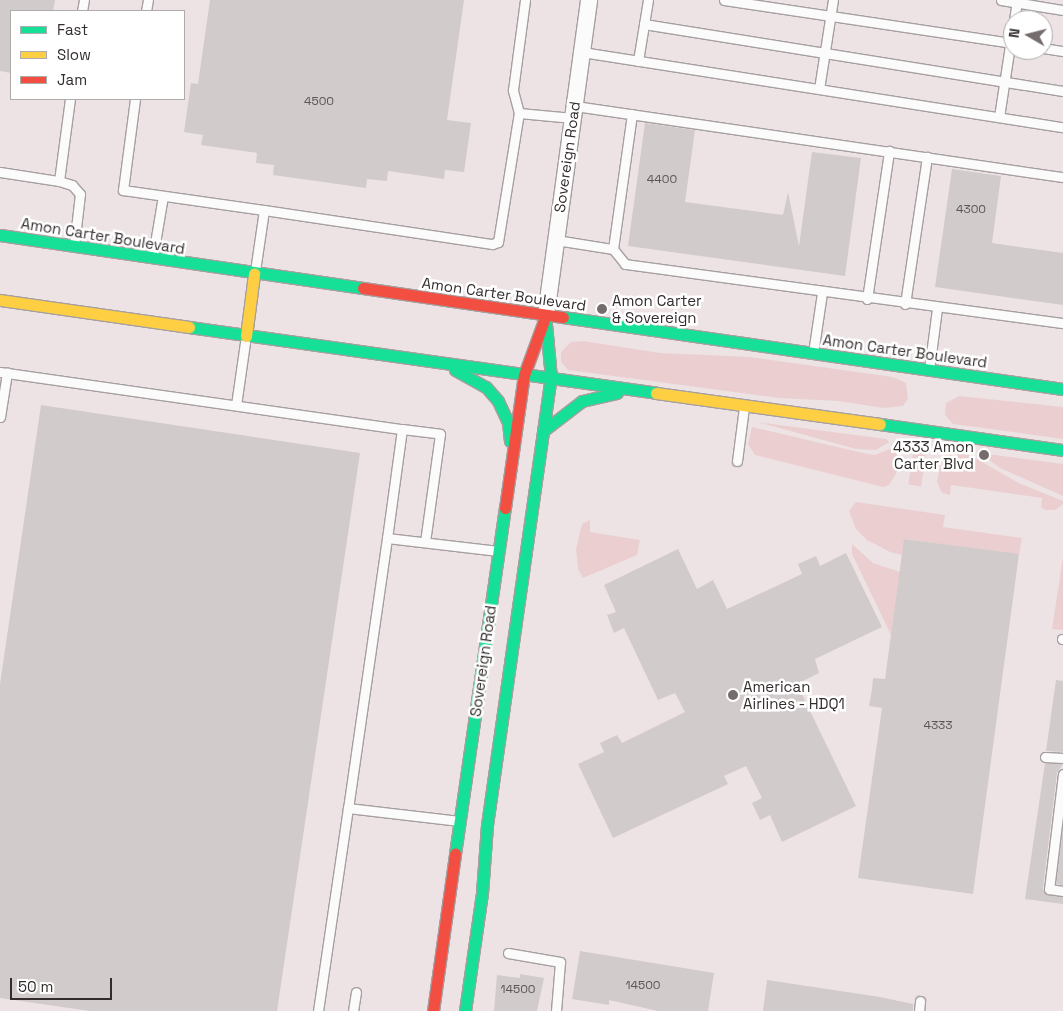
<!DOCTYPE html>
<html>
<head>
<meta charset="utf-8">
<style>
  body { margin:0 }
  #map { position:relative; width:1063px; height:1011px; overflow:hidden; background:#ede3e4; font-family:"Space Grotesk",sans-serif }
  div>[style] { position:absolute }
  .green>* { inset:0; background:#ebcfd0; transform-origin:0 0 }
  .building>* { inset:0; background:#d2cbcb }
  .roads { filter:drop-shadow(1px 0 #a69f9f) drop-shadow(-1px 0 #a69f9f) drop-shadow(0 1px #a69f9f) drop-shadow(0 -1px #a69f9f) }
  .lane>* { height:9px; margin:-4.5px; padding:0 4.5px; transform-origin:4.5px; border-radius:4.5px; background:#fcfbfb }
  .street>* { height:16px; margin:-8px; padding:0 8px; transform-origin:8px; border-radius:8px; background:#fcfbfb }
  .fast>* { height:11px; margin:-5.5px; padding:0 5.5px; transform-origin:5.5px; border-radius:5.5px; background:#16e098 }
  .slow>* { height:11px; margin:-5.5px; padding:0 5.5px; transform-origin:5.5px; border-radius:5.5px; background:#ffcf43 }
  .jam>* { height:11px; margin:-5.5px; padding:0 5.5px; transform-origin:5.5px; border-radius:5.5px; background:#f24e42 }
  .dots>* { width:14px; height:14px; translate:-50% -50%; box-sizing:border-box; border:2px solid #fff; border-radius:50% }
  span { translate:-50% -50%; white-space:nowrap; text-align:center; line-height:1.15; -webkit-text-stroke:5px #fff; paint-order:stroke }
  .number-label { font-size:12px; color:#5d5656 }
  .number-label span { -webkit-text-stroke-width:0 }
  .street-label { font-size:15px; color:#342d2d }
  .poi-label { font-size:15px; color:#342d2d }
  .left { translate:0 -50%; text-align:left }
  .right { translate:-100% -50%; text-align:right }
  .legend { position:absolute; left:10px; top:10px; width:175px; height:90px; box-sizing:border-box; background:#fff; border:1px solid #aeabab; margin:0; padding:6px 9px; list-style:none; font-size:15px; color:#342d2d }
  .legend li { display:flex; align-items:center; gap:10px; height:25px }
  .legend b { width:25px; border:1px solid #aeabab }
  .north { position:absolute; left:1003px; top:10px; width:50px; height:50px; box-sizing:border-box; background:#fff; border:1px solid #aeabab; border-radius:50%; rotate:278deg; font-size:14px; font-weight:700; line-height:20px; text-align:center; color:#342d2d }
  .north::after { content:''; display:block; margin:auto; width:18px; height:22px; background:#756d6d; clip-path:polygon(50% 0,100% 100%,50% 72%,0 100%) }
  .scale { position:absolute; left:10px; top:978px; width:102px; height:22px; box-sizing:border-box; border:2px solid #342d2d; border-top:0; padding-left:6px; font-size:15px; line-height:18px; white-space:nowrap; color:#342d2d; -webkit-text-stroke:4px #fff; paint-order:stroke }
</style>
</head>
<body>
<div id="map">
  <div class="green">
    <div style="clip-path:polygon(583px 341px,660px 353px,750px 357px,893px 377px,906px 383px,908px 399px,903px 406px,884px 408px,838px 401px,779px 398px,568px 370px,561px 362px,561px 352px,571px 342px)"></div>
    <div style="clip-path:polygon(959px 396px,1063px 407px,1063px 439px,953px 424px,945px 415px,946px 403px)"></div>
    <div style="clip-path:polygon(757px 422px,886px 439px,889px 442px,876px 450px,856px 449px)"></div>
    <div style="clip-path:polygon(752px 427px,863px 453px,875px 455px,897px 446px,897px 472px,889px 485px,883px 487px,755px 455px,748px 444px)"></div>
    <div style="left:914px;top:448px;width:13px;height:37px;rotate:9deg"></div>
    <div style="clip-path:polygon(943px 453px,968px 454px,1019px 483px,1063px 501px,1063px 504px,1055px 510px,1045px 510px,1041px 507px,1042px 498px,951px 485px,950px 495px,942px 493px,937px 482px)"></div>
    <div style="clip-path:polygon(980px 453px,1063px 464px,1063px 496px,1000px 468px)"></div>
    <div style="clip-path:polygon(856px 502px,945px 515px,943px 527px,1022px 538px,1019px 555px,905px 539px,902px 555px,890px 552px,867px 540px,856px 529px,849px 511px)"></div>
    <div style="clip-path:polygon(590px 520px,590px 532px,640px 540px,637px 555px,583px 578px,578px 569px,576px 549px,582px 524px)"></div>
    <div style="clip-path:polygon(852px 544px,873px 563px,900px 572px,891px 635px,852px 554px)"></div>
    <div style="clip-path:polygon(1063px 557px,1063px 630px,1052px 629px)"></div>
  </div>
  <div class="building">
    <div style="clip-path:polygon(0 0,55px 0,53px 11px,11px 11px,11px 73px,0 71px)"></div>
    <div style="clip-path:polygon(210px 0,464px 0,447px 120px,471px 123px,464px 172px,445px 170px,444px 179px,388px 171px,387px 181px,367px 179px,366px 188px,273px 175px,274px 165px,256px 163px,257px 153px,201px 145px,203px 135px,184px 132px,191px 83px,198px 84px)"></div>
    <div style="clip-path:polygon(645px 123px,695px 130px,685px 202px,783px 215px,788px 192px,799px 246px,812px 152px,861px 158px,845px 276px,628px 246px)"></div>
    <div style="clip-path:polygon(952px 169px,1001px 176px,992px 243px,1063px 253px,1063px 305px,935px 287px)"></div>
    <div style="clip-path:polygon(41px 405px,360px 453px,277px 1011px,90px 1011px,0 998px,0 684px)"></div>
    <div style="clip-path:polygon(904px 539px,1019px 554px,973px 894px,858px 878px,882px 708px,869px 706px,872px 689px,873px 678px,885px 679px)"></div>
    <div style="clip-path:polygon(678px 549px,697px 589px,713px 580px,727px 609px,802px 574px,798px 564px,816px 556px,820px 566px,846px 553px,882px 627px,815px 659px,819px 673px,797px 684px,856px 806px,782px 842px,770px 815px,760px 820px,752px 803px,762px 798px,746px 766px,724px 776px,728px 784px,613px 838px,578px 764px,604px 752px,600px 743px,617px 735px,622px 743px,685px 712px,675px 693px,658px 700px,624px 628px,614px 633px,607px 615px,616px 612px,604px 585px)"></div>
    <div style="clip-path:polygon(1056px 680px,1063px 681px,1063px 752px,1046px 751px)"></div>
    <div style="clip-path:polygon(1045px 763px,1063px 764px,1057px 773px,1043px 888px,1046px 894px,1063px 897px,1063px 904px,1025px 899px)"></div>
    <div style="clip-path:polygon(1063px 826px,1063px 885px,1056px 884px)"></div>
    <div style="clip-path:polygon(580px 951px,714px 973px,708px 1011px,658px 1011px,609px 1000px,609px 1005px,572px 999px)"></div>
    <div style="clip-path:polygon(520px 974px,544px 978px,537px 1011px,494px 1011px,497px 975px,520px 978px)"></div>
    <div style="clip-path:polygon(767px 980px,880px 997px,913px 1004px,913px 1011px,763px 1011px)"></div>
  </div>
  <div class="roads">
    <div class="lane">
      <div style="left:724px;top:0;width:292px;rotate:8.5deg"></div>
      <div style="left:1001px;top:0;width:63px;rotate:9.2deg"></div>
      <div style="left:82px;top:11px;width:11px;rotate:-80deg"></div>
      <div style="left:146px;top:11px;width:11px;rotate:-80deg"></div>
      <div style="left:1014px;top:20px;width:20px;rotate:-81deg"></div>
      <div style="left:644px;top:24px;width:424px;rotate:9.1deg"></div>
      <div style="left:1043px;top:48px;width:20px;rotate:9deg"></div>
      <div style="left:582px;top:52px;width:487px;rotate:8.9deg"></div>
      <div style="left:638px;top:61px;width:62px;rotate:-80.7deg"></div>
      <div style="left:819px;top:89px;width:90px;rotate:-81.1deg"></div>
      <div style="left:135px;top:99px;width:92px;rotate:97.5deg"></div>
      <div style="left:123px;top:190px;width:142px;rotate:8.1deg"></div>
      <div style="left:264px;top:210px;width:62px;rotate:98.4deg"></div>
      <div style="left:575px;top:106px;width:493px;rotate:8.3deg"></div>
      <div style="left:519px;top:113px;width:54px;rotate:5.3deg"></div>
      <div style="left:999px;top:117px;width:92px;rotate:-81.3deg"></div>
      <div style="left:0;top:172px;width:60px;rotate:8.7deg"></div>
      <div style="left:59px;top:181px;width:83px;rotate:-82.4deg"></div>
      <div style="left:59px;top:181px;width:14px;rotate:17deg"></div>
      <div style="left:72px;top:185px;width:12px;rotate:48deg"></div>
      <div style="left:80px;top:194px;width:51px;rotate:96.7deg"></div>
      <div style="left:264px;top:210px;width:231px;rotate:8.5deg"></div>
      <div style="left:492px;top:244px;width:6px;rotate:-18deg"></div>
      <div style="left:498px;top:242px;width:131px;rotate:-80.8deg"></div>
      <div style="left:519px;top:113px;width:24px;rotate:-105deg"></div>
      <div style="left:513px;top:90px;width:91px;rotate:-82.4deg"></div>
      <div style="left:556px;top:240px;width:58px;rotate:9deg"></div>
      <div style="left:613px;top:249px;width:19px;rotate:51deg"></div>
      <div style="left:625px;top:264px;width:442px;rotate:7.7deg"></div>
      <div style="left:613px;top:249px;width:136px;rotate:-82deg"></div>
      <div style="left:153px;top:255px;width:60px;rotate:-80.4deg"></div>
      <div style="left:867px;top:299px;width:150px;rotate:-81.5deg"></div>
      <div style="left:905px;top:304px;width:149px;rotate:-81.5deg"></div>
      <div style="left:813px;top:353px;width:61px;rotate:-81.5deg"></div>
      <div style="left:929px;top:370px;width:63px;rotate:-82.6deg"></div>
      <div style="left:0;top:372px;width:406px;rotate:8.1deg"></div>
      <div style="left:402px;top:429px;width:110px;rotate:97.8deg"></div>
      <div style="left:387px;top:538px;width:112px;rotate:6.7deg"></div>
      <div style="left:236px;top:405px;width:70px;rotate:-81.8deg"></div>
      <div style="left:0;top:417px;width:45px;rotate:-81deg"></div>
      <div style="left:402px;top:429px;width:38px;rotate:7deg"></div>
      <div style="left:440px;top:434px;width:109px;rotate:97.9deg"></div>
      <div style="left:737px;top:461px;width:54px;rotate:-82.6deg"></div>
      <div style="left:387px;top:538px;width:273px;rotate:98.2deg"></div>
      <div style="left:348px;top:808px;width:112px;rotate:6.7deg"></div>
      <div style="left:1062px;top:639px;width:1px"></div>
      <div style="left:1045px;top:757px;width:18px;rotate:3deg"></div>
      <div style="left:1063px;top:774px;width:116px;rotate:96.9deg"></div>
      <div style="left:1049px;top:889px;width:14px;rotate:8deg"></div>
      <div style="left:508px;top:953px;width:53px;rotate:9.8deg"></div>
      <div style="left:560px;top:962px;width:49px;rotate:94.7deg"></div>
      <div style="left:318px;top:1011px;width:205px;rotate:-81.6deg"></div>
      <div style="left:353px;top:1011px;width:19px;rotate:-81deg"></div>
      <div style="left:919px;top:1011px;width:10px;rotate:-84deg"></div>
    </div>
    <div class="street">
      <div style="left:546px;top:315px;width:318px;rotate:-82.2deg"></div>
    </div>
    <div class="fast">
      <div style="left:0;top:235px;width:367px;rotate:8.3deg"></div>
      <div style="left:563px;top:317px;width:505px;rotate:8.19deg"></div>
      <div style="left:189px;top:327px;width:472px;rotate:8deg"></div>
      <div style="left:455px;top:370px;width:35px;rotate:29deg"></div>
      <div style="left:486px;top:387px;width:18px;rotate:49deg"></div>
      <div style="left:498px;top:401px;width:23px;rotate:65deg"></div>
      <div style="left:508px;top:422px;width:19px;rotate:84deg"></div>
      <div style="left:880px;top:424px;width:185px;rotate:8.1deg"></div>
      <div style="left:543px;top:431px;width:49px;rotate:-37.6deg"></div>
      <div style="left:582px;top:401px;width:36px;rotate:-13deg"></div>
      <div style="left:455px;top:854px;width:350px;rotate:-81.8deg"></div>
      <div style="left:465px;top:1011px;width:119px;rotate:-81.8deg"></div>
      <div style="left:482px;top:893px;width:68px;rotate:-85.8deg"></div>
      <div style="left:487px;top:825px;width:452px;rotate:-81.9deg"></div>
      <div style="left:551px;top:378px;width:54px;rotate:-95.3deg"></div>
    </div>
    <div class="slow">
      <div style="left:0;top:300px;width:191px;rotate:8.1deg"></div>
      <div style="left:246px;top:336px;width:63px;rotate:-82.6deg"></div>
      <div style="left:656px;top:393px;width:226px;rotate:7.9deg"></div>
    </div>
    <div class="jam">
      <div style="left:363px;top:288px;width:202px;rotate:8.3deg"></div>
      <div style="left:505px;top:508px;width:134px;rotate:-81.9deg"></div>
      <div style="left:524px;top:375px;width:64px;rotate:-69.9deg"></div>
      <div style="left:433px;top:1011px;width:159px;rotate:-82deg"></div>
    </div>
  </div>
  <div class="dots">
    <div style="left:602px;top:309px;background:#756d6d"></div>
    <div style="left:984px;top:455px;background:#756d6d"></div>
    <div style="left:733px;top:695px;background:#756d6d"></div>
  </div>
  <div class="number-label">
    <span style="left:319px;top:102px">4500</span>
    <span style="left:662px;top:180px">4400</span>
    <span style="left:971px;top:210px">4300</span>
    <span style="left:938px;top:726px">4333</span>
    <span style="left:643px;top:986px">14500</span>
    <span style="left:518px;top:990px">14500</span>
  </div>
  <div class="street-label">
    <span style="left:567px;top:157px;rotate:-82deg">Sovereign Road</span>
    <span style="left:103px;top:236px;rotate:9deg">Amon Carter Boulevard</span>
    <span style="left:504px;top:294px;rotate:8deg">Amon Carter Boulevard</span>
    <span style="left:905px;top:351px;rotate:8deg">Amon Carter Boulevard</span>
    <span style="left:483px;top:661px;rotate:-82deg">Sovereign Road</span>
  </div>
  <div class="poi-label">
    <span class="left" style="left:612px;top:309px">Amon Carter<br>&amp; Sovereign</span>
    <span class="right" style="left:974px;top:455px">4333 Amon<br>Carter Blvd</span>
    <span class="left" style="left:743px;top:695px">American<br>Airlines - HDQ1</span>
  </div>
  <ul class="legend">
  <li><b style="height:6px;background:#16e098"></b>Fast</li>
  <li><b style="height:6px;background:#ffcf43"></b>Slow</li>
  <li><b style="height:6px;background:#f24e42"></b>Jam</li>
  </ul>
  <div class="north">N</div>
  <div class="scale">50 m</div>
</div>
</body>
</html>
